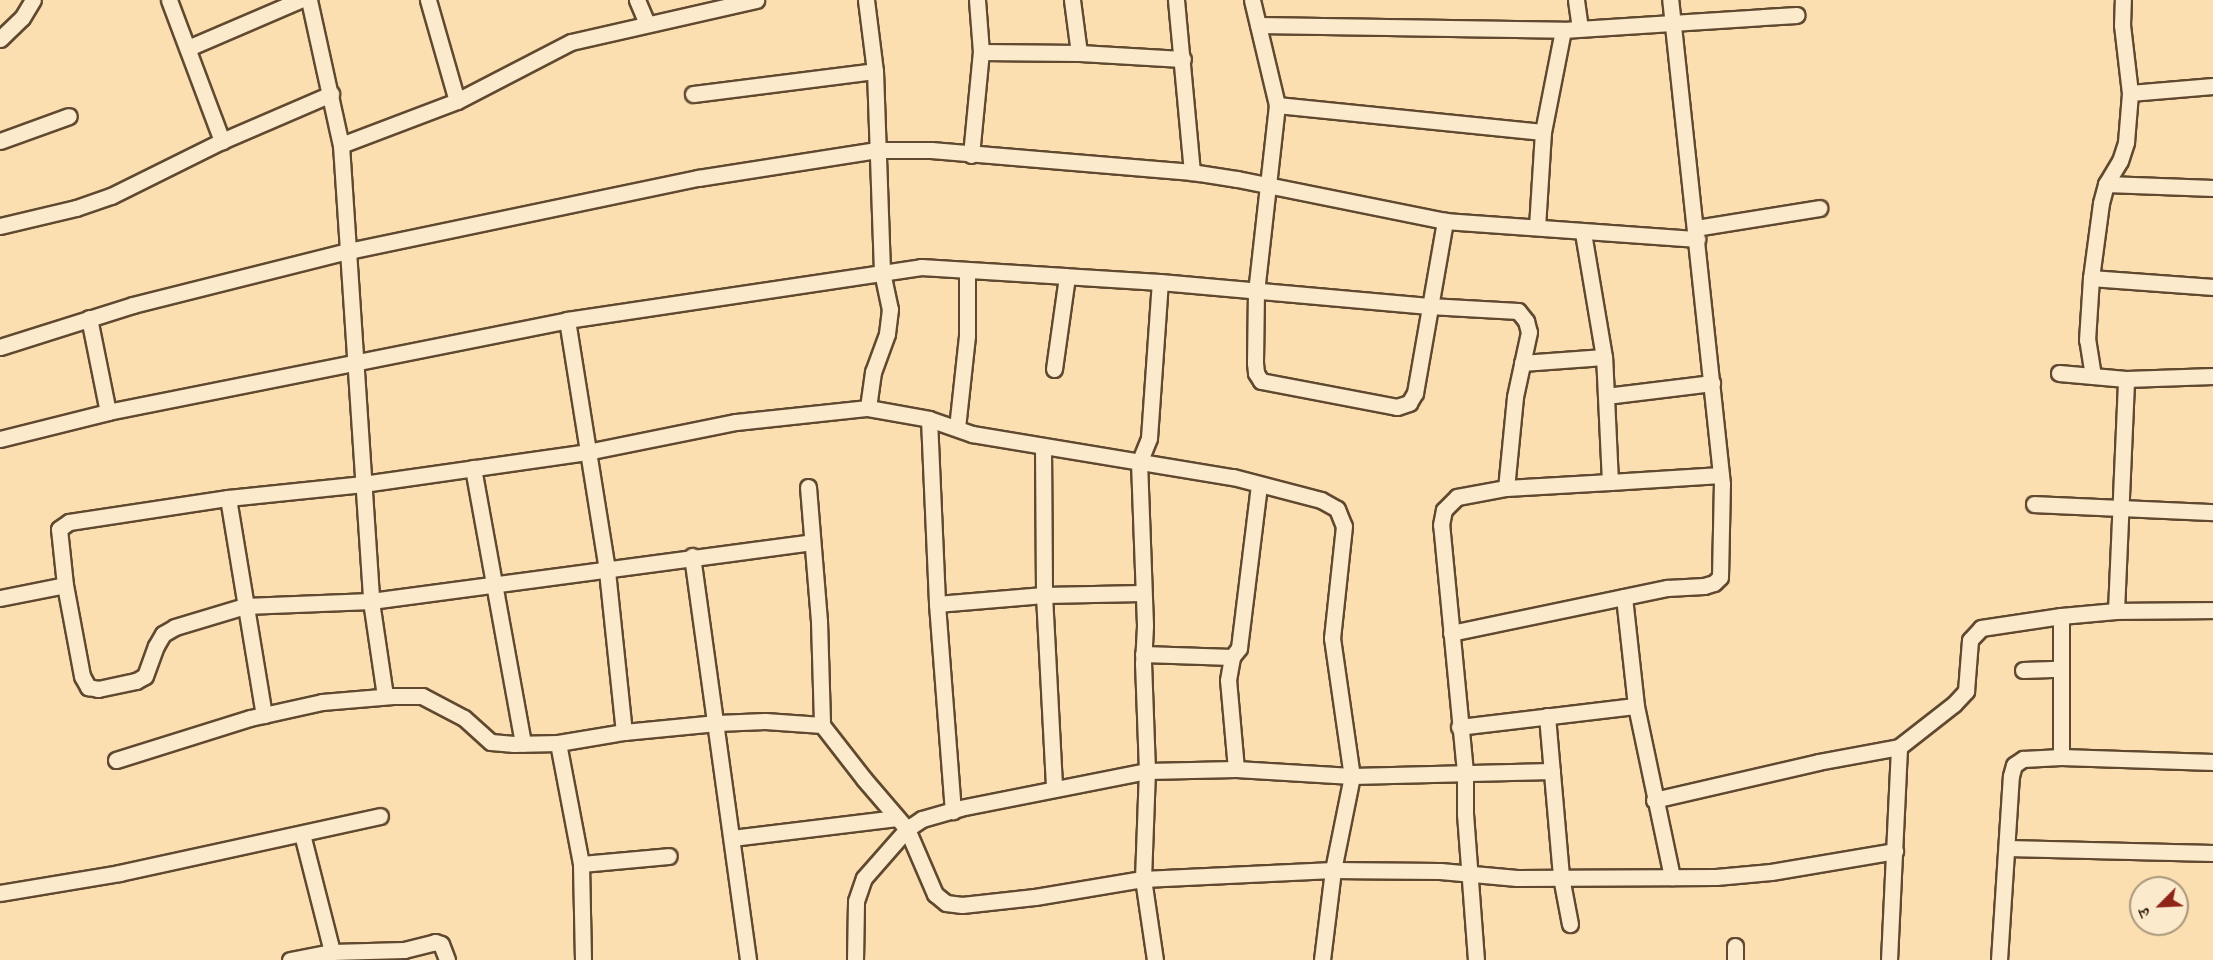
<!DOCTYPE html>
<html>
<head>
<meta charset="utf-8">
<style>
  body { margin:0 }
  #map { position:relative; width:2213px; height:960px; overflow:hidden; background:#fbdfb1; font-family:"EB Garamond","Noto Serif Devanagari",serif }
  div>[style] { position:absolute }
  .roads { filter:drop-shadow(2px 0 #604930) drop-shadow(-2px 0 #604930) drop-shadow(0 2px #604930) drop-shadow(0 -2px #604930) }
  .minor>* { height:15px; margin:-7.5px; padding:0 7.5px; transform-origin:7.5px; border-radius:7.5px; background:#fceacc }
  span { translate:-50% -50%; white-space:nowrap; text-align:center; line-height:1.15; -webkit-text-stroke:4.5px #fceacc; paint-order:stroke }
  .north { position:absolute; left:2129px; top:876px; width:60px; height:60px; box-sizing:border-box; background:#fceacc; border:2px solid #a9967c; border-radius:50%; rotate:246deg; font-size:16px; font-weight:700; line-height:24px; text-align:center; color:#2c1705 }
  .north::after { content:''; display:block; margin:auto; width:21px; height:27px; background:#8f2418; clip-path:polygon(50% 0,100% 100%,50% 72%,0 100%) }
</style>
</head>
<body>
<div id="map">
  <div class="roads">
    <div class="minor">
      <div style="left:169px;top:0;width:151px;rotate:69.4deg"></div>
      <div style="left:309px;top:0;width:148px;rotate:77.6deg"></div>
      <div style="left:341px;top:145px;width:457px;rotate:86.2deg"></div>
      <div style="left:371px;top:601px;width:96px;rotate:81.6deg"></div>
      <div style="left:428px;top:0;width:105px;rotate:74deg"></div>
      <div style="left:637px;top:0;width:26px;rotate:67deg"></div>
      <div style="left:866px;top:0;width:72px;rotate:82.8deg"></div>
      <div style="left:875px;top:71px;width:201px;rotate:88deg"></div>
      <div style="left:882px;top:272px;width:38px;rotate:78deg"></div>
      <div style="left:890px;top:309px;width:25px;rotate:97deg"></div>
      <div style="left:887px;top:334px;width:40px;rotate:110.2deg"></div>
      <div style="left:873px;top:372px;width:36px;rotate:98deg"></div>
      <div style="left:1072px;top:0;width:53px;rotate:82.5deg"></div>
      <div style="left:1176px;top:0;width:173px;rotate:84.7deg"></div>
      <div style="left:1252px;top:0;width:108px;rotate:76.6deg"></div>
      <div style="left:1277px;top:105px;width:187px;rotate:96.4deg"></div>
      <div style="left:1256px;top:291px;width:72px;rotate:90.8deg"></div>
      <div style="left:1255px;top:363px;width:10px;rotate:84deg"></div>
      <div style="left:1256px;top:373px;width:9px;rotate:58deg"></div>
      <div style="left:1261px;top:381px;width:138px;rotate:10.8deg"></div>
      <div style="left:1397px;top:407px;width:13px;rotate:-18deg"></div>
      <div style="left:1409px;top:403px;width:12px;rotate:-59deg"></div>
      <div style="left:1415px;top:393px;width:175px;rotate:-80.1deg"></div>
      <div style="left:1576px;top:0;width:28px;rotate:82deg"></div>
      <div style="left:1258px;top:25px;width:305px;rotate:0.9deg"></div>
      <div style="left:1563px;top:30px;width:234px;rotate:-3.7deg"></div>
      <div style="left:0;top:39px;width:30px;rotate:-44deg"></div>
      <div style="left:22px;top:18px;width:21px;rotate:-59deg"></div>
      <div style="left:188px;top:48px;width:122px;rotate:-23.2deg"></div>
      <div style="left:981px;top:52px;width:98px;rotate:0.6deg"></div>
      <div style="left:1079px;top:53px;width:104px;rotate:3.3deg"></div>
      <div style="left:2130px;top:93px;width:83px;rotate:-4.8deg"></div>
      <div style="left:693px;top:94px;width:183px;rotate:-7.2deg"></div>
      <div style="left:1277px;top:105px;width:267px;rotate:5.8deg"></div>
      <div style="left:0;top:141px;width:73px;rotate:-19.9deg"></div>
      <div style="left:341px;top:145px;width:124px;rotate:-20.8deg"></div>
      <div style="left:457px;top:101px;width:128px;rotate:-27.4deg"></div>
      <div style="left:571px;top:42px;width:190px;rotate:-12.8deg"></div>
      <div style="left:971px;top:155px;width:103px;rotate:-84.5deg"></div>
      <div style="left:981px;top:52px;width:52px;rotate:-94.4deg"></div>
      <div style="left:2106px;top:184px;width:107px;rotate:2.1deg"></div>
      <div style="left:0;top:226px;width:78px;rotate:-13.3deg"></div>
      <div style="left:76px;top:208px;width:37px;rotate:-19deg"></div>
      <div style="left:111px;top:196px;width:124px;rotate:-26.4deg"></div>
      <div style="left:222px;top:141px;width:119px;rotate:-23.3deg"></div>
      <div style="left:1537px;top:227px;width:95px;rotate:-86.4deg"></div>
      <div style="left:1543px;top:132px;width:104px;rotate:-78.9deg"></div>
      <div style="left:1696px;top:228px;width:125px;rotate:-9.2deg"></div>
      <div style="left:2091px;top:278px;width:122px;rotate:4.2deg"></div>
      <div style="left:89px;top:318px;width:96px;rotate:78.6deg"></div>
      <div style="left:567px;top:320px;width:254px;rotate:80.9deg"></div>
      <div style="left:607px;top:571px;width:162px;rotate:84deg"></div>
      <div style="left:0;top:347px;width:139px;rotate:-17.5deg"></div>
      <div style="left:133px;top:305px;width:222px;rotate:-14.1deg"></div>
      <div style="left:348px;top:251px;width:358px;rotate:-11.8deg"></div>
      <div style="left:698px;top:178px;width:181px;rotate:-8.9deg"></div>
      <div style="left:877px;top:150px;width:54px"></div>
      <div style="left:931px;top:150px;width:262px;rotate:4.8deg"></div>
      <div style="left:1192px;top:172px;width:46px;rotate:8.8deg"></div>
      <div style="left:1237px;top:179px;width:212px;rotate:11.4deg"></div>
      <div style="left:1445px;top:221px;width:253px;rotate:4.1deg"></div>
      <div style="left:1522px;top:363px;width:82px;rotate:-4.2deg"></div>
      <div style="left:1054px;top:369px;width:93px;rotate:-82deg"></div>
      <div style="left:2059px;top:373px;width:67px;rotate:5.1deg"></div>
      <div style="left:2126px;top:379px;width:87px;rotate:-2deg"></div>
      <div style="left:2093px;top:376px;width:36px;rotate:-99deg"></div>
      <div style="left:2087px;top:340px;width:62px;rotate:-86.3deg"></div>
      <div style="left:2091px;top:278px;width:76px;rotate:-82.4deg"></div>
      <div style="left:2101px;top:203px;width:20px;rotate:-75deg"></div>
      <div style="left:2106px;top:184px;width:27px;rotate:-59deg"></div>
      <div style="left:2120px;top:161px;width:20px;rotate:-72deg"></div>
      <div style="left:2126px;top:142px;width:49px;rotate:-85.3deg"></div>
      <div style="left:2130px;top:93px;width:68px;rotate:-96.7deg"></div>
      <div style="left:2122px;top:25px;width:25px;rotate:-88deg"></div>
      <div style="left:1606px;top:396px;width:107px;rotate:-7deg"></div>
      <div style="left:929px;top:419px;width:185px;rotate:87.5deg"></div>
      <div style="left:937px;top:604px;width:208px;rotate:85.6deg"></div>
      <div style="left:957px;top:428px;width:93px;rotate:-83.8deg"></div>
      <div style="left:967px;top:336px;width:66px;rotate:-90deg"></div>
      <div style="left:0;top:439px;width:111px;rotate:-14deg"></div>
      <div style="left:108px;top:412px;width:468px;rotate:-11.3deg"></div>
      <div style="left:567px;top:320px;width:358px;rotate:-8.5deg"></div>
      <div style="left:921px;top:267px;width:239px;rotate:3.6deg"></div>
      <div style="left:1160px;top:282px;width:270px;rotate:5.1deg"></div>
      <div style="left:1429px;top:306px;width:89px;rotate:3.2deg"></div>
      <div style="left:1518px;top:311px;width:13px;rotate:51deg"></div>
      <div style="left:1526px;top:321px;width:11px;rotate:75deg"></div>
      <div style="left:1529px;top:332px;width:66px;rotate:102.2deg"></div>
      <div style="left:1515px;top:397px;width:91px;rotate:95.6deg"></div>
      <div style="left:1043px;top:447px;width:148px;rotate:89.6deg"></div>
      <div style="left:1044px;top:595px;width:194px;rotate:87deg"></div>
      <div style="left:473px;top:468px;width:280px;rotate:79.7deg"></div>
      <div style="left:1610px;top:482px;width:111px;rotate:-3.6deg"></div>
      <div style="left:808px;top:487px;width:134px;rotate:85.3deg"></div>
      <div style="left:819px;top:621px;width:104px;rotate:88.3deg"></div>
      <div style="left:228px;top:498px;width:220px;rotate:80.6deg"></div>
      <div style="left:2034px;top:504px;width:179px;rotate:2.6deg"></div>
      <div style="left:692px;top:556px;width:408px;rotate:82.1deg"></div>
      <div style="left:65px;top:585px;width:93px;rotate:79.4deg"></div>
      <div style="left:82px;top:676px;width:13px;rotate:61deg"></div>
      <div style="left:88px;top:687px;width:10px;rotate:11deg"></div>
      <div style="left:98px;top:689px;width:39px;rotate:-12deg"></div>
      <div style="left:136px;top:681px;width:10px;rotate:-29deg"></div>
      <div style="left:145px;top:676px;width:32px;rotate:-70deg"></div>
      <div style="left:156px;top:646px;width:14px;rotate:-60deg"></div>
      <div style="left:163px;top:634px;width:14px;rotate:-30deg"></div>
      <div style="left:175px;top:627px;width:73px;rotate:-16.7deg"></div>
      <div style="left:245px;top:606px;width:126px;rotate:-2.3deg"></div>
      <div style="left:371px;top:601px;width:445px;rotate:-7.6deg"></div>
      <div style="left:1624px;top:597px;width:110px;rotate:83.7deg"></div>
      <div style="left:1636px;top:706px;width:175px;rotate:78.1deg"></div>
      <div style="left:0;top:598px;width:66px;rotate:-11.3deg"></div>
      <div style="left:65px;top:585px;width:56px;rotate:-96.1deg"></div>
      <div style="left:59px;top:529px;width:12px;rotate:-35deg"></div>
      <div style="left:69px;top:522px;width:161px;rotate:-8.6deg"></div>
      <div style="left:228px;top:498px;width:136px;rotate:-5.9deg"></div>
      <div style="left:363px;top:484px;width:226px;rotate:-8.1deg"></div>
      <div style="left:587px;top:452px;width:152px;rotate:-11.4deg"></div>
      <div style="left:736px;top:422px;width:133px;rotate:-6.1deg"></div>
      <div style="left:868px;top:408px;width:62px;rotate:10.2deg"></div>
      <div style="left:929px;top:419px;width:46px;rotate:19.2deg"></div>
      <div style="left:972px;top:434px;width:265px;rotate:9.4deg"></div>
      <div style="left:1233px;top:477px;width:91px;rotate:14.6deg"></div>
      <div style="left:1321px;top:500px;width:18px;rotate:29deg"></div>
      <div style="left:1337px;top:509px;width:18px;rotate:68deg"></div>
      <div style="left:1344px;top:526px;width:113px;rotate:96.1deg"></div>
      <div style="left:1332px;top:638px;width:139px;rotate:81.8deg"></div>
      <div style="left:1352px;top:776px;width:96px;rotate:101.4deg"></div>
      <div style="left:1333px;top:870px;width:91px;rotate:97deg"></div>
      <div style="left:937px;top:604px;width:107px;rotate:-4.8deg"></div>
      <div style="left:1044px;top:595px;width:98px;rotate:-1.2deg"></div>
      <div style="left:2116px;top:611px;width:232px;rotate:-87.5deg"></div>
      <div style="left:2061px;top:616px;width:141px;rotate:90deg"></div>
      <div style="left:1451px;top:633px;width:221px;rotate:-11.8deg"></div>
      <div style="left:1667px;top:588px;width:37px;rotate:-3deg"></div>
      <div style="left:1704px;top:586px;width:10px;rotate:-17deg"></div>
      <div style="left:1714px;top:583px;width:8px;rotate:-45deg"></div>
      <div style="left:1720px;top:577px;width:93px;rotate:-88.8deg"></div>
      <div style="left:1722px;top:484px;width:487px;rotate:-96.1deg"></div>
      <div style="left:1143px;top:654px;width:89px;rotate:1.9deg"></div>
      <div style="left:2023px;top:670px;width:36px;rotate:-2deg"></div>
      <div style="left:1547px;top:716px;width:162px;rotate:85deg"></div>
      <div style="left:1561px;top:877px;width:48px;rotate:79.2deg"></div>
      <div style="left:1459px;top:727px;width:178px;rotate:-6.8deg"></div>
      <div style="left:558px;top:743px;width:123px;rotate:79.2deg"></div>
      <div style="left:581px;top:864px;width:96px;rotate:88.8deg"></div>
      <div style="left:116px;top:760px;width:140px;rotate:-17.4deg"></div>
      <div style="left:250px;top:718px;width:74px;rotate:-12.5deg"></div>
      <div style="left:322px;top:702px;width:71px;rotate:-4.8deg"></div>
      <div style="left:393px;top:696px;width:29px"></div>
      <div style="left:422px;top:696px;width:47px;rotate:27.6deg"></div>
      <div style="left:464px;top:718px;width:36px;rotate:42deg"></div>
      <div style="left:491px;top:742px;width:23px;rotate:5deg"></div>
      <div style="left:514px;top:744px;width:44px;rotate:-1.3deg"></div>
      <div style="left:558px;top:743px;width:67px;rotate:-9.5deg"></div>
      <div style="left:624px;top:732px;width:93px;rotate:-5.5deg"></div>
      <div style="left:717px;top:723px;width:48px;rotate:-2.4deg"></div>
      <div style="left:765px;top:721px;width:57px;rotate:4deg"></div>
      <div style="left:822px;top:725px;width:68px;rotate:52.1deg"></div>
      <div style="left:864px;top:779px;width:66px;rotate:49.3deg"></div>
      <div style="left:907px;top:829px;width:71px;rotate:66.7deg"></div>
      <div style="left:935px;top:894px;width:14px;rotate:39deg"></div>
      <div style="left:946px;top:903px;width:16px;rotate:7deg"></div>
      <div style="left:962px;top:905px;width:73px;rotate:-6.3deg"></div>
      <div style="left:1035px;top:897px;width:109px;rotate:-9.5deg"></div>
      <div style="left:1143px;top:879px;width:190px;rotate:-2.7deg"></div>
      <div style="left:1333px;top:870px;width:107px;rotate:0.5deg"></div>
      <div style="left:1440px;top:871px;width:77px;rotate:5.2deg"></div>
      <div style="left:1517px;top:878px;width:199px;rotate:-0.3deg"></div>
      <div style="left:1716px;top:877px;width:55px;rotate:-5.2deg"></div>
      <div style="left:1771px;top:872px;width:126px;rotate:-9.6deg"></div>
      <div style="left:1236px;top:769px;width:89px;rotate:-95.1deg"></div>
      <div style="left:1228px;top:680px;width:23px;rotate:-80deg"></div>
      <div style="left:1232px;top:657px;width:11px;rotate:-52deg"></div>
      <div style="left:1239px;top:648px;width:163px;rotate:-83deg"></div>
      <div style="left:1654px;top:800px;width:168px;rotate:-13deg"></div>
      <div style="left:1818px;top:762px;width:82px;rotate:-10.5deg"></div>
      <div style="left:1899px;top:747px;width:70px;rotate:-38deg"></div>
      <div style="left:1954px;top:704px;width:18px;rotate:-47deg"></div>
      <div style="left:1966px;top:691px;width:51px;rotate:-85.5deg"></div>
      <div style="left:1970px;top:640px;width:16px;rotate:-47deg"></div>
      <div style="left:1981px;top:628px;width:81px;rotate:-8.5deg"></div>
      <div style="left:2061px;top:616px;width:55px;rotate:-5.2deg"></div>
      <div style="left:2116px;top:611px;width:97px;rotate:-0.6deg"></div>
      <div style="left:302px;top:834px;width:122px;rotate:75.7deg"></div>
      <div style="left:732px;top:838px;width:166px;rotate:-6.9deg"></div>
      <div style="left:2007px;top:848px;width:206px;rotate:1.4deg"></div>
      <div style="left:581px;top:864px;width:88px;rotate:-5.2deg"></div>
      <div style="left:0;top:893px;width:121px;rotate:-9.5deg"></div>
      <div style="left:119px;top:873px;width:267px;rotate:-12.3deg"></div>
      <div style="left:290px;top:960px;width:43px;rotate:-10.8deg"></div>
      <div style="left:332px;top:952px;width:72px;rotate:-1.6deg"></div>
      <div style="left:404px;top:950px;width:32px;rotate:-14deg"></div>
      <div style="left:435px;top:942px;width:6px;rotate:18deg"></div>
      <div style="left:441px;top:944px;width:17px;rotate:69deg"></div>
      <div style="left:855px;top:960px;width:59px;rotate:-89deg"></div>
      <div style="left:856px;top:901px;width:24px;rotate:-71deg"></div>
      <div style="left:864px;top:878px;width:65px;rotate:-48.7deg"></div>
      <div style="left:907px;top:829px;width:18px;rotate:-34deg"></div>
      <div style="left:922px;top:819px;width:40px;rotate:-16deg"></div>
      <div style="left:960px;top:808px;width:191px;rotate:-11.2deg"></div>
      <div style="left:1147px;top:771px;width:89px;rotate:-1.3deg"></div>
      <div style="left:1236px;top:769px;width:116px;rotate:3.5deg"></div>
      <div style="left:1352px;top:776px;width:200px;rotate:-1.4deg"></div>
      <div style="left:1155px;top:960px;width:82px;rotate:-98.4deg"></div>
      <div style="left:1143px;top:879px;width:108px;rotate:-87.9deg"></div>
      <div style="left:1147px;top:771px;width:107px;rotate:-92.1deg"></div>
      <div style="left:1143px;top:664px;width:39px;rotate:-87deg"></div>
      <div style="left:1145px;top:625px;width:162px;rotate:-92.1deg"></div>
      <div style="left:1139px;top:463px;width:27px;rotate:-68deg"></div>
      <div style="left:1149px;top:438px;width:156px;rotate:-86deg"></div>
      <div style="left:1476px;top:960px;width:146px;rotate:-94.3deg"></div>
      <div style="left:1465px;top:814px;width:42px;rotate:-90deg"></div>
      <div style="left:1465px;top:772px;width:248px;rotate:-95.5deg"></div>
      <div style="left:1441px;top:525px;width:15px;rotate:-79deg"></div>
      <div style="left:1444px;top:510px;width:18px;rotate:-45deg"></div>
      <div style="left:1457px;top:497px;width:50px;rotate:-10.4deg"></div>
      <div style="left:1506px;top:488px;width:104px;rotate:-3.3deg"></div>
      <div style="left:1610px;top:482px;width:125px;rotate:-92.7deg"></div>
      <div style="left:1604px;top:357px;width:126px;rotate:-99.6deg"></div>
      <div style="left:1735px;top:960px;width:14px;rotate:-90deg"></div>
      <div style="left:1889px;top:960px;width:213px;rotate:-87.3deg"></div>
      <div style="left:1999px;top:960px;width:184px;rotate:-86.3deg"></div>
      <div style="left:2011px;top:776px;width:11px;rotate:-75deg"></div>
      <div style="left:2014px;top:765px;width:11px;rotate:-34deg"></div>
      <div style="left:2023px;top:759px;width:38px;rotate:-3deg"></div>
      <div style="left:2061px;top:757px;width:152px;rotate:1.9deg"></div>
    </div>
  </div>
  <div class="north">उ</div>
</div>
</body>
</html>
